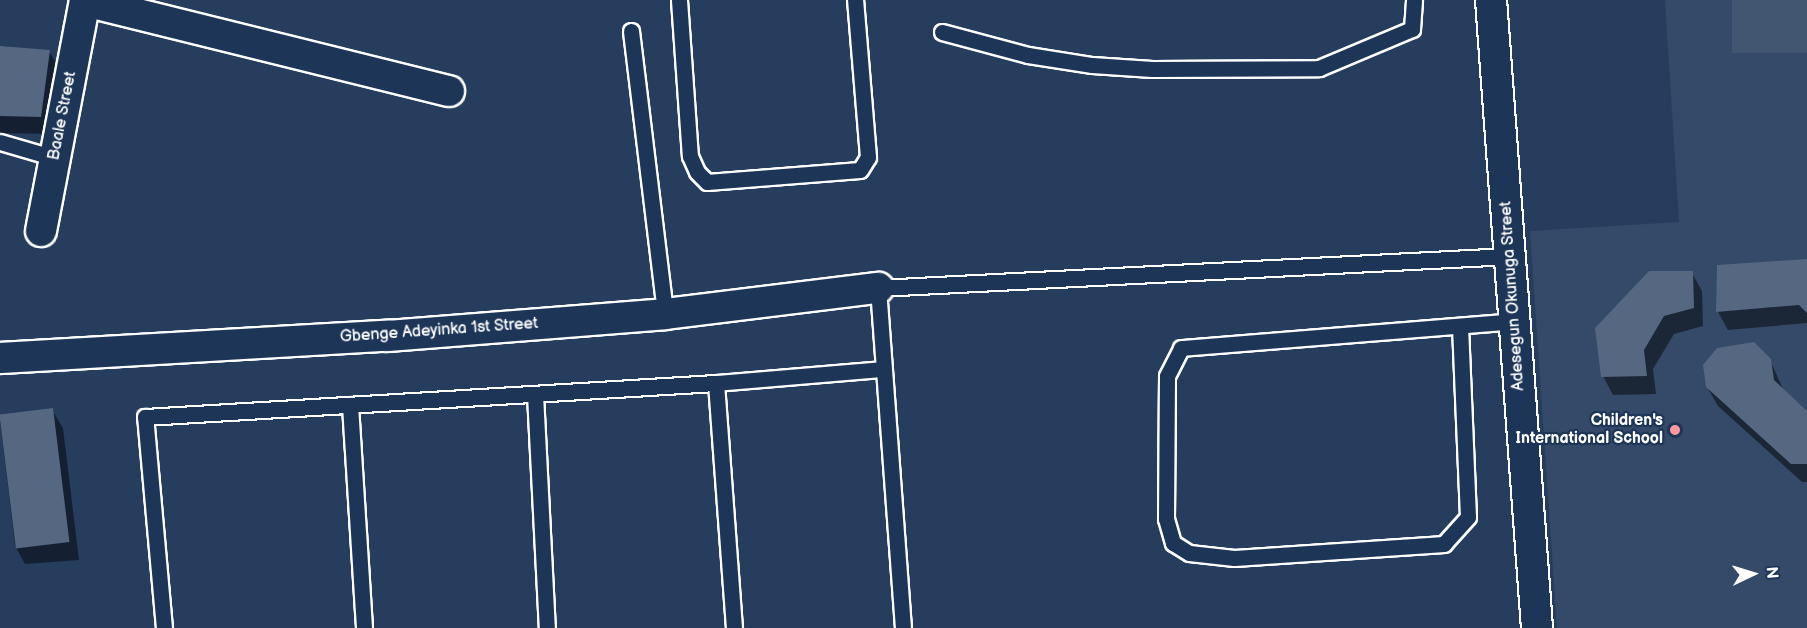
<!DOCTYPE html>
<html>
<head>
<meta charset="utf-8">
<style>
  body { margin:0 }
  #map { position:relative; width:1807px; height:628px; overflow:hidden; background:#263d5e; font-family:"Balsamiq Sans",sans-serif }
  div>[style] { position:absolute }
  .built>* { inset:0; background:#344a68 }
  .green>* { inset:0; background:#425672; transform-origin:0 0 }
  .shadow>* { inset:0; background:#0007 }
  .building>* { inset:0; background:#556781; transform-origin:0 0 }
  .roads { filter:drop-shadow(2px 0 #fff) drop-shadow(-2px 0 #fff) drop-shadow(0 2px #fff) drop-shadow(0 -2px #fff) }
  .service>* { height:15px; margin:-7.5px; padding:0 7.5px; transform-origin:7.5px; border-radius:7.5px; background:#1d3557 }
  .minor>* { height:30px; margin:-15px; padding:0 15px; transform-origin:15px; border-radius:15px; background:#1d3557 }
  .dots>* { width:16px; height:16px; translate:-50% -50%; box-sizing:border-box; border:3px solid #1d3557; border-radius:50% }
  span { translate:-50% -50%; white-space:nowrap; text-align:center; line-height:1.15; -webkit-text-stroke:4.5px #1d3557; paint-order:stroke }
  .street-label { font-size:16px; color:#fff }
  .poi-label { font-size:16px; color:#fff; font-weight:700 }
  .right { translate:-100% -50%; text-align:right }
  .north { position:absolute; left:1723px; top:544px; width:60px; height:60px; -webkit-text-stroke:4px #1d3557; paint-order:stroke; rotate:86deg; font-size:16px; font-weight:700; line-height:24px; text-align:center; color:#fff }
  .north::after { content:''; display:block; margin:auto; width:21px; height:27px; background:#fff; clip-path:polygon(50% 0,100% 100%,50% 72%,0 100%) }
</style>
</head>
<body>
<div id="map">
  <div class="built">
    <div style="clip-path:polygon(1665px 0,1807px 0,1807px 628px,1557px 628px,1530px 231px,1679px 222px)"></div>
  </div>
  <div class="green">
    <div style="left:1732px;top:0;width:75px;height:53px"></div>
  </div>
  <div class="shadow">
    <div style="clip-path:polygon(0 48px,49px 51px,60px 70px,51px 134px,0 133px)"></div>
    <div style="clip-path:polygon(1807px 261px,1807px 323px,1728px 330px,1718px 312px,1719px 266px)"></div>
    <div style="clip-path:polygon(1692px 273px,1702px 291px,1703px 326px,1674px 334px,1653px 369px,1656px 394px,1613px 395px,1603px 376px)"></div>
    <div style="clip-path:polygon(1770px 360px,1783px 389px,1807px 413px,1807px 482px,1802px 482px,1718px 406px,1707px 387px)"></div>
    <div style="clip-path:polygon(52px 410px,63px 428px,79px 560px,25px 564px,15px 546px,0 420px)"></div>
  </div>
  <div class="building">
    <div style="clip-path:polygon(0 46px,50px 50px,41px 117px,0 116px)"></div>
    <div style="clip-path:polygon(1807px 259px,1807px 313px,1799px 305px,1716px 312px,1717px 265px)"></div>
    <div style="clip-path:polygon(1649px 271px,1693px 271px,1694px 308px,1664px 316px,1644px 350px,1647px 376px,1601px 377px,1595px 328px)"></div>
    <div style="clip-path:polygon(1754px 342px,1771px 359px,1774px 380px,1807px 411px,1807px 464px,1791px 464px,1706px 387px,1703px 365px,1717px 348px)"></div>
    <div style="left:53px;top:408px;width:135px;height:54px;rotate:83deg"></div>
  </div>
  <div class="roads">
    <div class="service">
      <div style="left:679px;top:0;width:156px;rotate:86deg"></div>
      <div style="left:690px;top:156px;width:17px;rotate:66deg"></div>
      <div style="left:697px;top:172px;width:14px;rotate:45deg"></div>
      <div style="left:707px;top:182px;width:153px;rotate:-4.5deg"></div>
      <div style="left:860px;top:170px;width:15px;rotate:-58deg"></div>
      <div style="left:868px;top:157px;width:158px;rotate:-94.7deg"></div>
      <div style="left:631px;top:31px;width:285px;rotate:83.1deg"></div>
      <div style="left:942px;top:32px;width:89px;rotate:15deg"></div>
      <div style="left:1028px;top:55px;width:65px;rotate:8.9deg"></div>
      <div style="left:1092px;top:65px;width:60px;rotate:3.8deg"></div>
      <div style="left:1152px;top:69px;width:167px;rotate:-0.3deg"></div>
      <div style="left:1319px;top:68px;width:101px;rotate:-22.8deg"></div>
      <div style="left:1412px;top:29px;width:29px;rotate:-86deg"></div>
      <div style="left:0;top:142px;width:57px;rotate:16.2deg"></div>
      <div style="left:1460px;top:326px;width:191px;rotate:87.6deg"></div>
      <div style="left:1468px;top:517px;width:36px;rotate:132deg"></div>
      <div style="left:1444px;top:544px;width:210px;rotate:176.2deg"></div>
      <div style="left:1234px;top:558px;width:45px;rotate:-173.7deg"></div>
      <div style="left:1189px;top:553px;width:19px;rotate:-148deg"></div>
      <div style="left:1173px;top:543px;width:25px;rotate:-106deg"></div>
      <div style="left:1166px;top:519px;width:143px;rotate:-89.6deg"></div>
      <div style="left:1167px;top:376px;width:31px;rotate:-63deg"></div>
      <div style="left:1181px;top:348px;width:335px;rotate:-4.6deg"></div>
      <div style="left:716px;top:383px;width:246px;rotate:85.8deg"></div>
      <div style="left:535px;top:394px;width:234px;rotate:87.1deg"></div>
      <div style="left:350px;top:405px;width:223px;rotate:86.4deg"></div>
      <div style="left:164px;top:628px;width:212px;rotate:-95.1deg"></div>
      <div style="left:145px;top:417px;width:572px;rotate:-3.41deg"></div>
      <div style="left:716px;top:383px;width:167px;rotate:-4.8deg"></div>
      <div style="left:903px;top:628px;width:341px;rotate:-94.2deg"></div>
      <div style="left:878px;top:288px;width:633px;rotate:-2.9deg"></div>
    </div>
    <div class="minor">
      <div style="left:1491px;top:0;width:630px;rotate:85.81deg"></div>
      <div style="left:85px;top:1px;width:375px;rotate:13.9deg"></div>
      <div style="left:41px;top:231px;width:235px;rotate:-79.2deg"></div>
      <div style="left:0;top:358px;width:388px;rotate:-3.3deg"></div>
      <div style="left:387px;top:336px;width:279px;rotate:-4.5deg"></div>
      <div style="left:665px;top:314px;width:215px;rotate:-7deg"></div>
    </div>
  </div>
  <div class="dots">
    <div style="left:1675px;top:430px;background:#ff9aa2"></div>
  </div>
  <div class="street-label">
    <span style="left:63px;top:116px;rotate:-79deg">Baale Street</span>
    <span style="left:1513px;top:296px;rotate:-94deg">Adesegun Okunuga Street</span>
    <span style="left:439px;top:331px;rotate:-4deg">Gbenge Adeyinka 1st Street</span>
  </div>
  <div class="poi-label">
    <span class="right" style="left:1663px;top:430px">Children's<br>International School</span>
  </div>
  <div class="north">N</div>
</div>
</body>
</html>
